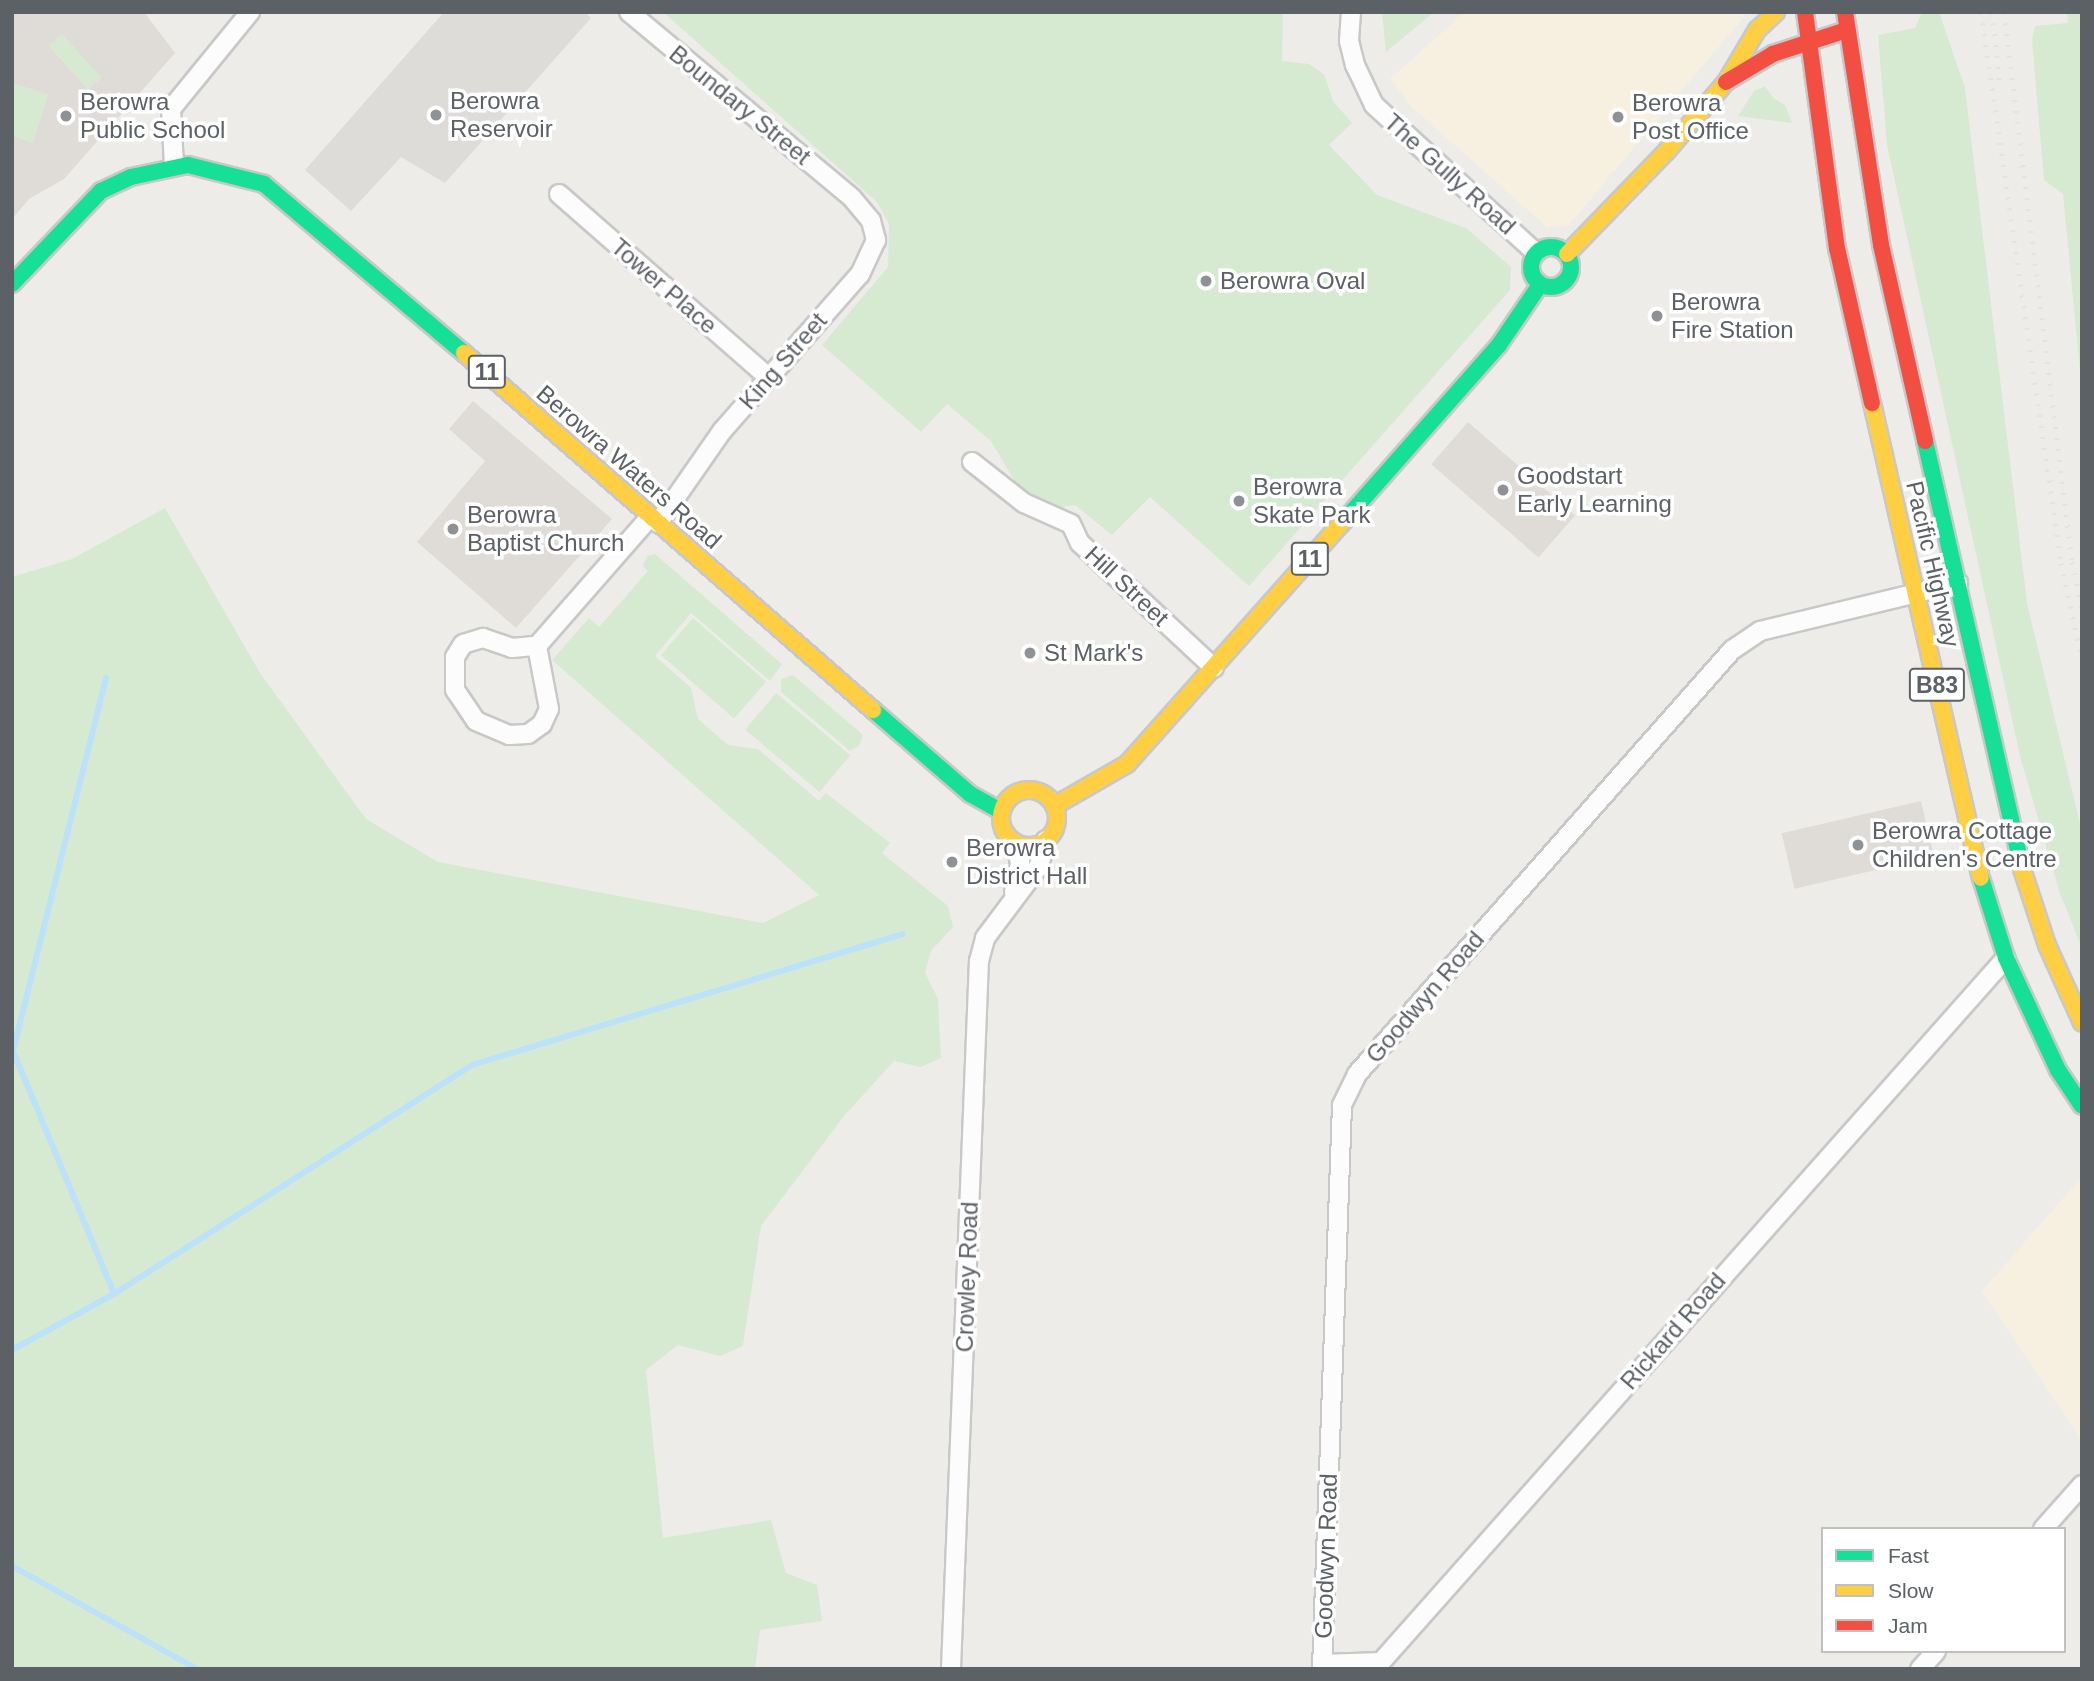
<!DOCTYPE html>
<html>
<head>
<meta charset="utf-8">
<style>
  body { margin:0 }
  #map { position:relative; width:2094px; height:1681px; overflow:hidden; background:#edece8; font-family:Helvetica,sans-serif }
  div>[style] { position:absolute }
  .commercial>* { inset:0; background:#f7f0e0 }
  .industrial>* { inset:0; background:#dedcd9 }
  .education>* { inset:0; background:#dfdcd7; transform-origin:0 0 }
  .green>* { inset:0; background:#d6ead2; transform-origin:0 0 }
  .stream>* { height:6px; margin:-3px; padding:0 3px; transform-origin:3px; border-radius:3px; background:#bbe2f8 }
  .roads { filter:drop-shadow(2px 0 #c8c8c9) drop-shadow(-2px 0 #c8c8c9) drop-shadow(0 2px #c8c8c9) drop-shadow(0 -2px #c8c8c9) }
  .street>* { height:18px; margin:-9px; padding:0 9px; transform-origin:9px; border-radius:9px; background:#fcfcfc }
  .fast>* { height:16px; margin:-8px; padding:0 8px; transform-origin:8px; border-radius:8px; background:#16e098 }
  .fast>.ring { margin:-8px; padding:0; box-sizing:content-box; background:none; border:16px solid #16e098; border-radius:50% }
  .slow>* { height:16px; margin:-8px; padding:0 8px; transform-origin:8px; border-radius:8px; background:#ffcf43 }
  .slow>.ring { margin:-8px; padding:0; box-sizing:content-box; background:none; border:16px solid #ffcf43; border-radius:50% }
  .jam>* { height:16px; margin:-8px; padding:0 8px; transform-origin:8px; border-radius:8px; background:#f24e42 }
  .rail>* { height:5px; margin-top:-2.5px; transform-origin:0; background:repeating-linear-gradient(90deg,#e3e3e3 0 2px,transparent 0 11px) }
  .dots>* { width:19px; height:19px; translate:-50% -50%; box-sizing:border-box; border:4px solid #fff; border-radius:50% }
  span { translate:-50% -50%; white-space:nowrap; text-align:center; line-height:1.15; -webkit-text-stroke:7px #fff; paint-order:stroke }
  .shield-label span { padding:2px 5px; background:#fff; border:2px solid; border-radius:5px; -webkit-text-stroke-width:0 }
  .shield-label { font-size:23px; color:#5c6166; font-weight:700 }
  .poi-label { font-size:24px; color:#5c6166 }
  .left { translate:0 -50%; text-align:left }
  .street-label { font-size:24px; color:#5c6166 }
  .frame { position:absolute; inset:0; border:14px solid #5c6166; pointer-events:none }
  .legend { position:absolute; left:1821px; top:1527px; width:245px; height:126px; box-sizing:border-box; background:#fff; border:2px solid #bec0c2; margin:0; padding:9px 12px; list-style:none; font-size:21px; color:#5c6166 }
  .legend li { display:flex; align-items:center; gap:14px; height:35px }
  .legend b { width:35px; border:2px solid #bec0c2 }
</style>
</head>
<body>
<div id="map">
  <div class="commercial">
    <div style="clip-path:polygon(1465px 12px,1748px 12px,1569px 225px,1547px 227px,1411px 106px,1390px 79px)"></div>
    <div style="clip-path:polygon(2079px 1180px,2082px 1184px,2081px 1440px,1982px 1291px)"></div>
  </div>
  <div class="industrial">
    <div style="clip-path:polygon(444px 12px,585px 12px,591px 18px,445px 183px,401px 157px,351px 211px,305px 170px)"></div>
  </div>
  <div class="education">
    <div style="clip-path:polygon(12px 12px,144px 12px,175px 53px,64px 179px,29px 199px,12px 219px)"></div>
    <div style="clip-path:polygon(473px 401px,612px 519px,516px 628px,417px 542px,485px 461px,449px 429px)"></div>
    <div style="left:1468px;top:422px;width:142px;height:56px;rotate:41deg"></div>
    <div style="left:1921px;top:801px;width:57px;height:143px;rotate:77deg"></div>
  </div>
  <div class="green">
    <div style="clip-path:polygon(663px 12px,1283px 12px,1282px 61px,1309px 64px,1324px 74px,1333px 101px,1352px 123px,1329px 145px,1377px 195px,1466px 228px,1511px 267px,1510px 290px,1249px 586px,1150px 497px,1112px 535px,1075px 505px,1052px 509px,1024px 497px,991px 441px,947px 404px,921px 432px,822px 345px,888px 267px,889px 224px,877px 202px)"></div>
    <div style="clip-path:polygon(1382px 12px,1434px 12px,1386px 52px)"></div>
    <div style="clip-path:polygon(1922px 12px,1939px 12px,1965px 88px,2027px 603px,2082px 832px,2082px 948px,2060px 894px,2020px 756px,1887px 145px,1878px 35px,1915px 28px)"></div>
    <div style="clip-path:polygon(2067px 12px,2082px 12px,2082px 393px,2063px 194px,2044px 180px,2032px 41px,2035px 26px,2068px 23px)"></div>
    <div style="left:62px;top:34px;width:59px;height:18px;rotate:48deg"></div>
    <div style="clip-path:polygon(12px 83px,48px 94px,33px 143px,12px 136px)"></div>
    <div style="clip-path:polygon(1765px 86px,1773px 98px,1785px 105px,1792px 123px,1738px 116px,1754px 91px)"></div>
    <div style="clip-path:polygon(165px 508px,260px 673px,366px 819px,438px 862px,763px 923px,819px 895px,552px 660px,589px 618px,599px 627px,648px 571px,643px 566px,647px 556px,655px 554px,782px 664px,770px 681px,691px 613px,655px 656px,691px 688px,698px 719px,728px 745px,758px 749px,819px 801px,826px 793px,890px 843px,882px 853px,948px 906px,953px 927px,931px 951px,925px 973px,938px 999px,941px 1058px,921px 1067px,894px 1061px,844px 1116px,761px 1226px,743px 1346px,720px 1356px,678px 1345px,646px 1370px,663px 1538px,771px 1520px,786px 1573px,817px 1585px,822px 1621px,760px 1630px,755px 1669px,12px 1669px,12px 577px,72px 559px)"></div>
    <div style="left:693px;top:618px;width:97px;height:49px;rotate:41deg"></div>
    <div style="clip-path:polygon(793px 675px,863px 735px,859px 746px,850px 751px,781px 692px,781px 679px)"></div>
    <div style="left:776px;top:693px;width:97px;height:48px;rotate:40deg"></div>
  </div>
  <div class="stream">
    <div style="left:106px;top:678px;width:384px;rotate:104deg"></div>
    <div style="left:13px;top:1051px;width:263px;rotate:67.4deg"></div>
    <div style="left:12px;top:1350px;width:116px;rotate:-28.8deg"></div>
    <div style="left:114px;top:1294px;width:425px;rotate:-32.6deg"></div>
    <div style="left:472px;top:1065px;width:450px;rotate:-16.9deg"></div>
    <div style="left:12px;top:1566px;width:212px;rotate:29.1deg"></div>
  </div>
  <div class="roads">
    <div class="street">
      <div style="left:629px;top:12px;width:290px;rotate:39.8deg"></div>
      <div style="left:852px;top:198px;width:30px;rotate:50deg"></div>
      <div style="left:871px;top:221px;width:20px;rotate:75deg"></div>
      <div style="left:876px;top:240px;width:38px;rotate:115deg"></div>
      <div style="left:860px;top:274px;width:209px;rotate:131.3deg"></div>
      <div style="left:722px;top:431px;width:112px;rotate:124.8deg"></div>
      <div style="left:1351px;top:12px;width:29px;rotate:94deg"></div>
      <div style="left:1349px;top:41px;width:25px;rotate:76deg"></div>
      <div style="left:1355px;top:65px;width:44px;rotate:64.6deg"></div>
      <div style="left:1374px;top:105px;width:219px;rotate:42.4deg"></div>
      <div style="left:174px;top:166px;width:57px;rotate:-93deg"></div>
      <div style="left:171px;top:109px;width:125px;rotate:-50.8deg"></div>
      <div style="left:559px;top:194px;width:278px;rotate:41.2deg"></div>
      <div style="left:972px;top:462px;width:66px;rotate:38.3deg"></div>
      <div style="left:1024px;top:503px;width:51px;rotate:24.1deg"></div>
      <div style="left:1071px;top:524px;width:21px;rotate:65deg"></div>
      <div style="left:1080px;top:543px;width:183px;rotate:43deg"></div>
      <div style="left:537px;top:646px;width:64px;rotate:79.2deg"></div>
      <div style="left:549px;top:709px;width:17px;rotate:115deg"></div>
      <div style="left:542px;top:724px;width:17px;rotate:144deg"></div>
      <div style="left:528px;top:734px;width:19px;rotate:177deg"></div>
      <div style="left:509px;top:735px;width:36px;rotate:-157deg"></div>
      <div style="left:476px;top:721px;width:37px;rotate:-124deg"></div>
      <div style="left:455px;top:690px;width:33px;rotate:-90deg"></div>
      <div style="left:455px;top:657px;width:15px;rotate:-58deg"></div>
      <div style="left:463px;top:644px;width:21px;rotate:-17deg"></div>
      <div style="left:483px;top:638px;width:31px;rotate:19deg"></div>
      <div style="left:512px;top:648px;width:25px;rotate:-5deg"></div>
      <div style="left:537px;top:646px;width:171px;rotate:-48.8deg"></div>
      <div style="left:1014px;top:892px;width:30px;rotate:-78deg"></div>
      <div style="left:1020px;top:863px;width:19px;rotate:-102deg"></div>
      <div style="left:2043px;top:1529px;width:59px;rotate:-48.4deg"></div>
      <div style="left:1322px;top:1664px;width:59px;rotate:-1.9deg"></div>
      <div style="left:1381px;top:1662px;width:941px;rotate:-48.4deg"></div>
      <div style="left:951px;top:1669px;width:709px;rotate:-87.74deg"></div>
      <div style="left:979px;top:961px;width:24px;rotate:-75deg"></div>
      <div style="left:985px;top:938px;width:90px;rotate:-53.1deg"></div>
      <div style="left:1039px;top:866px;width:27px;rotate:-75deg"></div>
      <div style="left:1322px;top:1669px;width:564px;rotate:-87.97deg"></div>
      <div style="left:1342px;top:1105px;width:34px;rotate:-64deg"></div>
      <div style="left:1357px;top:1074px;width:566px;rotate:-48.51deg"></div>
      <div style="left:1732px;top:650px;width:34px;rotate:-34deg"></div>
      <div style="left:1760px;top:631px;width:204px;rotate:-13.6deg"></div>
      <div style="left:1920px;top:1669px;width:24px;rotate:-48deg"></div>
    </div>
    <div class="fast">
      <div class="ring" style="left:1531px;top:247px;width:24px;height:24px"></div>
      <div style="left:12px;top:284px;width:129px;rotate:-46.3deg"></div>
      <div style="left:101px;top:191px;width:33px;rotate:-25deg"></div>
      <div style="left:131px;top:177px;width:58px;rotate:-11.9deg"></div>
      <div style="left:188px;top:165px;width:78px;rotate:14deg"></div>
      <div style="left:264px;top:184px;width:262px;rotate:40.2deg"></div>
      <div style="left:1925px;top:441px;width:439px;rotate:77.2deg"></div>
      <div style="left:1342px;top:523px;width:237px;rotate:-48.6deg"></div>
      <div style="left:1499px;top:345px;width:73px;rotate:-55.7deg"></div>
      <div style="left:873px;top:710px;width:128px;rotate:40.9deg"></div>
      <div style="left:970px;top:794px;width:35px;rotate:29deg"></div>
      <div style="left:1981px;top:878px;width:84px;rotate:72.6deg"></div>
      <div style="left:2006px;top:958px;width:123px;rotate:65.1deg"></div>
      <div style="left:2058px;top:1070px;width:43px;rotate:56.3deg"></div>
    </div>
    <div class="slow">
      <div style="left:1567px;top:254px;width:142px;rotate:-45.9deg"></div>
      <div style="left:1666px;top:152px;width:92px;rotate:-49.4deg"></div>
      <div style="left:1726px;top:82px;width:61px;rotate:-59.2deg"></div>
      <div style="left:1757px;top:30px;width:26px;rotate:-43deg"></div>
      <div style="left:464px;top:353px;width:543px;rotate:41.12deg"></div>
      <div style="left:1872px;top:403px;width:487px;rotate:77.1deg"></div>
      <div class="ring" style="left:1001px;top:790px;width:40px;height:40px"></div>
      <div style="left:1054px;top:806px;width:84px;rotate:-29.9deg"></div>
      <div style="left:1127px;top:764px;width:323px;rotate:-48.3deg"></div>
      <div style="left:2022px;top:869px;width:80px;rotate:71.8deg"></div>
      <div style="left:2047px;top:945px;width:85px;rotate:65.8deg"></div>
    </div>
    <div class="jam">
      <div style="left:1805px;top:12px;width:238px;rotate:82.3deg"></div>
      <div style="left:1837px;top:248px;width:159px;rotate:77.3deg"></div>
      <div style="left:1845px;top:12px;width:236px;rotate:81.2deg"></div>
      <div style="left:1881px;top:245px;width:201px;rotate:77.3deg"></div>
      <div style="left:1726px;top:82px;width:55px;rotate:-30.8deg"></div>
      <div style="left:1773px;top:54px;width:78px;rotate:-18deg"></div>
    </div>
  </div>
  <div class="rail">
    <div style="left:1981px;top:12px;width:557px;rotate:81.74deg"></div>
    <div style="left:2061px;top:563px;width:99px;rotate:77.8deg"></div>
    <div style="left:1992px;top:12px;width:74px;rotate:83.8deg"></div>
    <div style="left:2004px;top:12px;width:554px;rotate:82.95deg"></div>
    <div style="left:2072px;top:562px;width:46px;rotate:77.5deg"></div>
  </div>
  <div class="dots">
    <div style="left:436px;top:115px;background:#8f9294"></div>
    <div style="left:66px;top:116px;background:#8f9294"></div>
    <div style="left:1618px;top:117px;background:#8f9294"></div>
    <div style="left:1206px;top:281px;background:#8f9294"></div>
    <div style="left:1657px;top:316px;background:#8f9294"></div>
    <div style="left:1503px;top:490px;background:#8f9294"></div>
    <div style="left:1239px;top:501px;background:#8f9294"></div>
    <div style="left:453px;top:529px;background:#8f9294"></div>
    <div style="left:1030px;top:653px;background:#8f9294"></div>
    <div style="left:1858px;top:845px;background:#8f9294"></div>
    <div style="left:952px;top:862px;background:#8f9294"></div>
  </div>
  <div class="shield-label">
    <span style="left:487px;top:372px">11</span>
    <span style="left:1310px;top:559px">11</span>
    <span style="left:1937px;top:685px">B83</span>
  </div>
  <div class="poi-label">
    <span class="left" style="left:450px;top:115px">Berowra<br>Reservoir</span>
    <span class="left" style="left:80px;top:116px">Berowra<br>Public School</span>
    <span class="left" style="left:1632px;top:117px">Berowra<br>Post Office</span>
    <span class="left" style="left:1220px;top:281px">Berowra Oval</span>
    <span class="left" style="left:1671px;top:316px">Berowra<br>Fire Station</span>
    <span class="left" style="left:1517px;top:490px">Goodstart<br>Early Learning</span>
    <span class="left" style="left:1253px;top:501px">Berowra<br>Skate Park</span>
    <span class="left" style="left:467px;top:529px">Berowra<br>Baptist Church</span>
    <span class="left" style="left:1044px;top:653px">St Mark's</span>
    <span class="left" style="left:1872px;top:845px">Berowra Cottage<br>Children's Centre</span>
    <span class="left" style="left:966px;top:862px">Berowra<br>District Hall</span>
  </div>
  <div class="street-label">
    <span style="left:740px;top:105px;rotate:39deg">Boundary Street</span>
    <span style="left:1450px;top:174px;rotate:42deg">The Gully Road</span>
    <span style="left:664px;top:286px;rotate:41deg">Tower Place</span>
    <span style="left:783px;top:361px;rotate:-49deg">King Street</span>
    <span style="left:629px;top:467px;rotate:41deg">Berowra Waters Road</span>
    <span style="left:1933px;top:564px;rotate:77deg">Pacific Highway</span>
    <span style="left:1127px;top:586px;rotate:43deg">Hill Street</span>
    <span style="left:1425px;top:997px;rotate:-49deg">Goodwyn Road</span>
    <span style="left:967px;top:1277px;rotate:-88deg">Crowley Road</span>
    <span style="left:1673px;top:1331px;rotate:-49deg">Rickard Road</span>
    <span style="left:1326px;top:1556px;rotate:-88deg">Goodwyn Road</span>
  </div>
  <div class="frame"></div>
  <ul class="legend">
  <li><b style="height:9px;background:#16e098"></b>Fast</li>
  <li><b style="height:9px;background:#ffcf43"></b>Slow</li>
  <li><b style="height:9px;background:#f24e42"></b>Jam</li>
  </ul>
</div>
</body>
</html>
